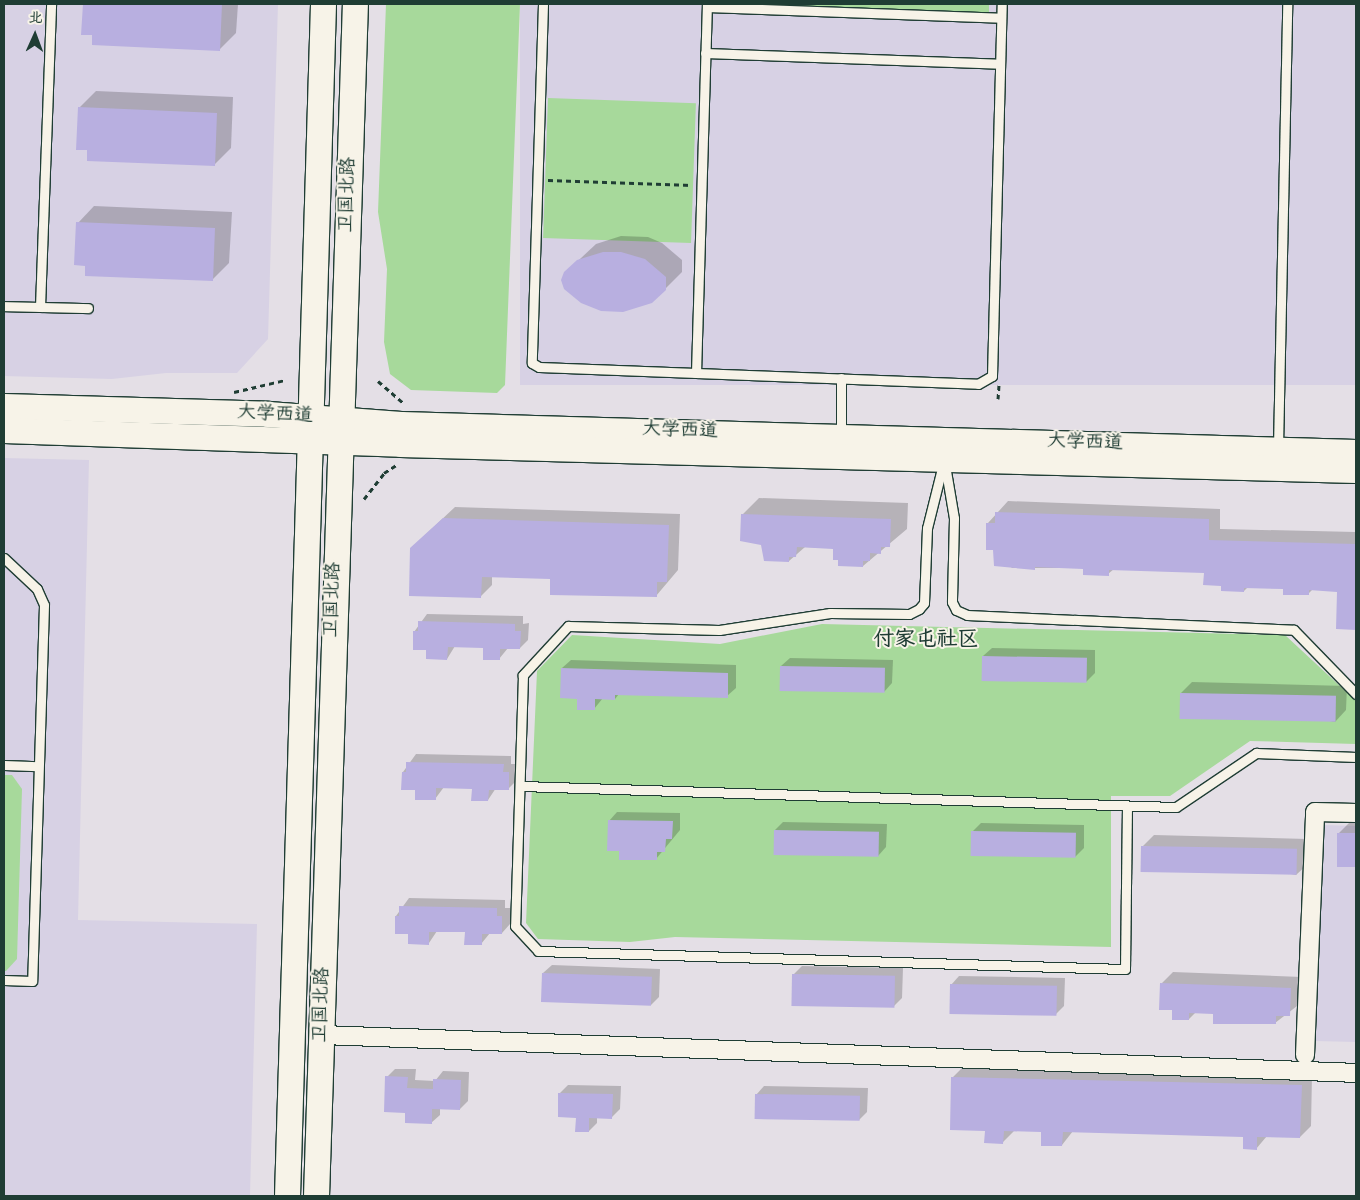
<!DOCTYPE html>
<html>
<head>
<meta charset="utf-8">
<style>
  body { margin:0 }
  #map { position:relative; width:1360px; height:1200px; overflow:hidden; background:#e4dfe6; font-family:"Gochi Hand","LXGW WenKai TC",sans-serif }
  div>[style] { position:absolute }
  .built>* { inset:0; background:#d7d1e4; transform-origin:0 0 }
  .green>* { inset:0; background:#a7d99b; transform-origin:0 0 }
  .shadow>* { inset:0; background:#0003 }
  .building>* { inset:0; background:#b8afe0; transform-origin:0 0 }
  .path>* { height:3px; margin-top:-1.5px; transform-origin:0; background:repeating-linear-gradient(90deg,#1f3d34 0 5px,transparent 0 9px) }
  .roads { filter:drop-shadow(1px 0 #1f3d34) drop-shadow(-1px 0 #1f3d34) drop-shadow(0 1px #1f3d34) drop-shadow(0 -1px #1f3d34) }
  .lane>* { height:9px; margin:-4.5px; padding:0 4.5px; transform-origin:4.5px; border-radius:4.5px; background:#f7f3e8 }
  .street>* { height:18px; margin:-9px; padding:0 9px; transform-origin:9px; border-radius:9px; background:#f7f3e8 }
  .secondary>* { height:25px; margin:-12.5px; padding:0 12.5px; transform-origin:12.5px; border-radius:12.5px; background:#f7f3e8 }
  span { translate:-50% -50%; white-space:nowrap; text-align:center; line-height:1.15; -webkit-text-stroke:4px #f7f3e8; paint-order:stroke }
  .street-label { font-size:19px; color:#1f3d34 }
  .quarter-label { font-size:21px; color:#1f3d34; font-weight:700 }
  .frame { position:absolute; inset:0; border:5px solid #1f3d34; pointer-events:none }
  .north { position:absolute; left:10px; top:10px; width:50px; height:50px; -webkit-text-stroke:4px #f7f3e8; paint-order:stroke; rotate:2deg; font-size:14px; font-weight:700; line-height:20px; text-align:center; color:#1f3d34 }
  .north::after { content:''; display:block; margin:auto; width:18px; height:22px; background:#1f3d34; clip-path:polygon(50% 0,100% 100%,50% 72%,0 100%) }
</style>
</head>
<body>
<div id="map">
  <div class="built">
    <div style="clip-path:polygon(4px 4px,278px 4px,268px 339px,237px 373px,166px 373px,112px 379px,4px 376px)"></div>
    <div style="left:520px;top:4px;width:836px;height:381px"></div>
    <div style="clip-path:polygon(4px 458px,89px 460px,78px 920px,257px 924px,250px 1196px,4px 1196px)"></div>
    <div style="clip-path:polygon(1323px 825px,1356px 826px,1356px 1042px,1315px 1041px)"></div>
  </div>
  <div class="green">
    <div style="clip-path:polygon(386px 4px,520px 4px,505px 385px,497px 393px,411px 390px,390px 374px,384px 342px,387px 269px,378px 212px)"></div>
    <div style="clip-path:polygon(716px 4px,989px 4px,989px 15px)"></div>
    <div style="left:548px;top:98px;width:148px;height:140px;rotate:2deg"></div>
    <div style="clip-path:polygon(822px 624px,1285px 635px,1356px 701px,1356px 744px,1250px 741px,1170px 796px,1111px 796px,1111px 947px,675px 937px,630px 942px,538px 939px,526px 923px,537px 671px,572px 635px,720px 644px)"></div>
    <div style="clip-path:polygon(4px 775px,12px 775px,22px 789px,17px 959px,6px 971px,4px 971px)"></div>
  </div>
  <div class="shadow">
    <div style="clip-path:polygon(84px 4px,238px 4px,236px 33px,219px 50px,83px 34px)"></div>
    <div style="clip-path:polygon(96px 91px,233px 97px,231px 148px,214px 165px,88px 149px,79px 108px)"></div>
    <div style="clip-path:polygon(94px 206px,232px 212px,229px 263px,212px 280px,87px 264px,78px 223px)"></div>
    <div style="clip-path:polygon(621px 236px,648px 237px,662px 243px,682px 260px,682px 272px,665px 289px,565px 273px,596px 244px)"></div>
    <div style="clip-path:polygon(759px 498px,908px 503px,907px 529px,863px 566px,839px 559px,834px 548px,805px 547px,789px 561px,762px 544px,742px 515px)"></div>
    <div style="clip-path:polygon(1008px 501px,1220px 509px,1220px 529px,1356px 532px,1356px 629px,1338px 628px,1338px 591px,1313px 589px,1308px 594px,1285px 588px,1248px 587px,1244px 591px,1205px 572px,1114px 569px,1108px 574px,1085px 568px,1012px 568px,994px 549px,988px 523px)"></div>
    <div style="clip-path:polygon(455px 507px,680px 514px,678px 570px,656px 596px,552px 577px,492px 576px,492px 585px,481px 596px,423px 537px)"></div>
    <div style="clip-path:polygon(427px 614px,523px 616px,523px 624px,529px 623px,528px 640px,520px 648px,508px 648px,499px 659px,484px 647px,455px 646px,447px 659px,428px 649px,414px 632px)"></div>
    <div style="clip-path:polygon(992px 648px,1095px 650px,1095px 673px,1086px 682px,983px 656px)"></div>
    <div style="clip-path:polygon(790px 658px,893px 660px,892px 683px,884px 692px,781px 666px)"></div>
    <div style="clip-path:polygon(571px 660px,736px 665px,736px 688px,727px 696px,619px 694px,615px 699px,603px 698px,594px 709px,562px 668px)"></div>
    <div style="clip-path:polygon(1192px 682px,1347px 686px,1346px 710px,1335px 722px,1181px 693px)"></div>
    <div style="clip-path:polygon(416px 754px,511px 756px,511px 764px,517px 764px,517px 780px,508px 789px,496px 788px,488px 800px,473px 787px,444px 787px,435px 799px,416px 789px,403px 772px)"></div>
    <div style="clip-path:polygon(617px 812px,680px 813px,680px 830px,656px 859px,620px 850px,609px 821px)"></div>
    <div style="clip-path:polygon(783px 822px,887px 824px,886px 847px,878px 856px,775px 830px)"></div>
    <div style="clip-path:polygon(1350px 822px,1356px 822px,1356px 866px,1338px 866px,1339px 833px)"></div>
    <div style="clip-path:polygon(981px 823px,1084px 825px,1084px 848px,1075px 857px,973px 831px)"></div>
    <div style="clip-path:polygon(1154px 835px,1308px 839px,1308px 864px,1296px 875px,1143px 846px)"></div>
    <div style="clip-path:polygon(409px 898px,505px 900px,505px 908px,510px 908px,510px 924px,502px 933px,490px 933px,481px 944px,466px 931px,437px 931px,429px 943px,409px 933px,396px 916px)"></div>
    <div style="clip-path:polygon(552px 965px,660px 969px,659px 997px,651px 1005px,543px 973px)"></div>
    <div style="clip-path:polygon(802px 966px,903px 968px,902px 998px,894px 1006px,793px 975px)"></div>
    <div style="clip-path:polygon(1173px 972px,1302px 977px,1301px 1003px,1275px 1023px,1215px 1012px,1196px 1012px,1189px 1019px,1173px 1009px,1162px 983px)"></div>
    <div style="clip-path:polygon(959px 976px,1065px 978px,1064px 1006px,1056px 1014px,951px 985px)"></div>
    <div style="clip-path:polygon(964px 1066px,1312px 1075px,1311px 1126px,1300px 1137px,1267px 1136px,1256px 1149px,1244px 1136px,1073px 1131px,1062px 1145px,1042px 1131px,1014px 1131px,1003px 1142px,986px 1129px,953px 1077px)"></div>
    <div style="clip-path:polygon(395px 1069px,416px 1069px,415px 1080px,435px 1081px,443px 1071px,469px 1072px,468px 1101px,460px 1109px,440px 1109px,440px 1115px,431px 1123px,406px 1112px,387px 1077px)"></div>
    <div style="clip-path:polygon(568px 1085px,621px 1086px,620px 1109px,612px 1117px,597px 1117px,597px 1123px,589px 1131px,560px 1093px)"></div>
    <div style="clip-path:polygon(764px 1086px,868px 1088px,867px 1112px,859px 1120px,756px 1095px)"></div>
  </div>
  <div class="building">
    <div style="clip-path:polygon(83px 4px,222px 4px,220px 51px,92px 45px,92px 35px,81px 35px)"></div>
    <div style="clip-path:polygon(78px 107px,217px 113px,215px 166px,87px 161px,87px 150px,76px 150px)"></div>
    <div style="clip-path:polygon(76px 222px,215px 228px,213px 281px,85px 276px,85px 266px,74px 265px)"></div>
    <div style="clip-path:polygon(603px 252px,621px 252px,645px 259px,666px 277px,666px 290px,652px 303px,623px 312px,601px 311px,581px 303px,564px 289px,561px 280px,564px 272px,577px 260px)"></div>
    <div style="clip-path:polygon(995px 512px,1209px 519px,1209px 540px,1356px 544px,1356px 630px,1336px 629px,1337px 592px,1309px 590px,1309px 595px,1283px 595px,1283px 589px,1244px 588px,1244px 592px,1221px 591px,1221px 586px,1203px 585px,1204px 573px,1109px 570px,1109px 576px,1083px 575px,1083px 569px,1035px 567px,1035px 570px,994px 566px,993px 550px,986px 550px,986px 523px,995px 523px)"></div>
    <div style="clip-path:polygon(741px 514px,891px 519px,890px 547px,881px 547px,881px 554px,870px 553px,870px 561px,863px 561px,863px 567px,838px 566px,838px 560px,833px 560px,833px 549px,797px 547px,796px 557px,789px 557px,789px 562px,764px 561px,761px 545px,740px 541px)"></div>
    <div style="clip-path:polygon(443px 518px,669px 525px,667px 582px,657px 582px,657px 597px,550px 595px,550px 579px,482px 577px,481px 598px,409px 596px,410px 548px)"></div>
    <div style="clip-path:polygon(418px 621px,515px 624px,515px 631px,521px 631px,520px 649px,500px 649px,500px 660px,483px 660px,483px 648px,448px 647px,447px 660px,426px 659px,426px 650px,413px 650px,413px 631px,418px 631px)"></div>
    <div style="left:982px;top:656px;width:105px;height:25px;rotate:1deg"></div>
    <div style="left:780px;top:666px;width:105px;height:25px;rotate:1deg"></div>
    <div style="clip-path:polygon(561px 668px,728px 673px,728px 698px,615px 695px,615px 700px,595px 699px,595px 710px,577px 710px,577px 699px,560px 698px)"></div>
    <div style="left:1180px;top:693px;width:156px;height:26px;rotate:1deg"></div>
    <div style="clip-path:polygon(406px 762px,504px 764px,503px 772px,509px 772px,509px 790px,489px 790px,488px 801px,471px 801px,472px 789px,436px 788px,436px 800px,415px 800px,415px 790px,401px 790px,402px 772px,406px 772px)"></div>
    <div style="clip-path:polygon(608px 820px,673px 821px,672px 839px,666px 839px,665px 852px,657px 852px,657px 860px,619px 860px,619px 851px,607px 851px)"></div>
    <div style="left:774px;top:830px;width:105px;height:25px;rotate:1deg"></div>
    <div style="left:971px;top:831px;width:105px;height:25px;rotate:1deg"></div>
    <div style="left:1337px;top:833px;width:19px;height:34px"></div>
    <div style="left:1141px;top:846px;width:156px;height:26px;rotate:1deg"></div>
    <div style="clip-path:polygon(399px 906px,497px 908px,497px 916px,502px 916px,502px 934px,482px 934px,482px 945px,464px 945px,465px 932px,429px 932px,429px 945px,408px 944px,408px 934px,395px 934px,395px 916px,399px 916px)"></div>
    <div style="left:542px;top:973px;width:110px;height:29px;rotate:2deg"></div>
    <div style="left:792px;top:974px;width:103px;height:32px;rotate:1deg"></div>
    <div style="clip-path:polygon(1160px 983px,1291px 988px,1290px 1016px,1276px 1016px,1276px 1024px,1213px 1024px,1213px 1014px,1189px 1013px,1189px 1020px,1172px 1020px,1172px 1010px,1159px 1010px)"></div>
    <div style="left:950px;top:984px;width:107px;height:30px;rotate:1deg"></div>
    <div style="clip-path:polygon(385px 1076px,408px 1077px,407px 1088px,433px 1089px,433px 1079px,461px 1080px,460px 1110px,432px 1109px,432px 1124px,405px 1123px,405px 1113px,384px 1112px)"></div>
    <div style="clip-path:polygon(951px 1077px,1302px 1085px,1300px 1138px,1257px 1137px,1257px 1150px,1243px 1149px,1243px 1137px,1063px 1132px,1062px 1146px,1041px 1146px,1041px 1132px,1004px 1131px,1003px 1144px,984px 1143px,985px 1131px,950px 1130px)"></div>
    <div style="clip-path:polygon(558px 1093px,613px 1094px,612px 1119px,589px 1118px,589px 1132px,575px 1132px,576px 1118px,558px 1117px)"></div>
    <div style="left:755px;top:1094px;width:105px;height:25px;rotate:1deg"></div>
  </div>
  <div class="path">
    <div style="left:548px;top:180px;width:144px;rotate:2deg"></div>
    <div style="left:378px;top:381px;width:35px;rotate:41deg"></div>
    <div style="left:234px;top:392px;width:52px;rotate:-13.2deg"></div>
    <div style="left:998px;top:399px;width:14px;rotate:-86deg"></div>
    <div style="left:364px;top:499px;width:33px;rotate:-52deg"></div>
    <div style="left:384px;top:473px;width:17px;rotate:-33deg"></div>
  </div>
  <div class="roads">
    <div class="lane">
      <div style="left:543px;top:4px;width:359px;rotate:91.8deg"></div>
      <div style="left:532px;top:363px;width:8px;rotate:30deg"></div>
      <div style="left:539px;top:367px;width:439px;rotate:2.2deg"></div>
      <div style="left:978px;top:384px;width:16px;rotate:-30deg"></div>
      <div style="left:992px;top:376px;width:372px;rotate:-88.5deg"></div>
      <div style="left:707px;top:7px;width:294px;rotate:2.1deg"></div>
      <div style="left:705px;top:53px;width:295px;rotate:2.1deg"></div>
      <div style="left:4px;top:306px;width:84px;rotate:1.4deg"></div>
      <div style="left:40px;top:307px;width:303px;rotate:-87.9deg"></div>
      <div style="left:696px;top:373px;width:369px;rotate:-88.3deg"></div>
      <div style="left:841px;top:436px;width:58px;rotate:-90deg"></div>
      <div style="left:1278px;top:447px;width:443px;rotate:-88.8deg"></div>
      <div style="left:944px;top:460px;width:70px;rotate:104deg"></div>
      <div style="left:927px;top:528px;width:75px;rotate:92.3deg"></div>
      <div style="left:924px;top:603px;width:8px;rotate:130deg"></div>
      <div style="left:919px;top:609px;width:11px;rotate:153deg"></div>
      <div style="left:909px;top:614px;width:79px;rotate:-179.3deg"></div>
      <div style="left:830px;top:613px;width:112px;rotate:171.3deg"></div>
      <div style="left:719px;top:630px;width:151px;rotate:-178.5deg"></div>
      <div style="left:568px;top:626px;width:67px;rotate:132.6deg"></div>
      <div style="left:523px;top:675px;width:251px;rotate:91.8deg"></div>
      <div style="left:515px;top:926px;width:34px;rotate:47deg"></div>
      <div style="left:538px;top:951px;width:587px;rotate:1.76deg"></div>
      <div style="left:1125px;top:969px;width:163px;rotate:-89.3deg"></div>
      <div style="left:945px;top:465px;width:54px;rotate:80.4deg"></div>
      <div style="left:954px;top:518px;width:84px;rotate:91.4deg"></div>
      <div style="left:952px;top:602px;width:9px;rotate:63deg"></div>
      <div style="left:956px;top:610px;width:12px;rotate:24deg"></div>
      <div style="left:967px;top:615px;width:327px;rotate:2.6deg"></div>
      <div style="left:1294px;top:630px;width:89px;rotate:45.9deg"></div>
      <div style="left:4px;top:558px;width:45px;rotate:43.2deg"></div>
      <div style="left:37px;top:589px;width:17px;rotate:66deg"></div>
      <div style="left:44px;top:605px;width:376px;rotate:91.8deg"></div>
      <div style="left:32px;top:981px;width:28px;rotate:-178deg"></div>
      <div style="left:4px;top:765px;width:34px;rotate:2deg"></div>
      <div style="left:521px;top:786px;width:655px;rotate:1.84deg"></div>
      <div style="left:1176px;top:807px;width:97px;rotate:-34deg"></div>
      <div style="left:1256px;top:753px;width:100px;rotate:2.3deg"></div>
    </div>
    <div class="street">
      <div style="left:322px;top:1035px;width:1035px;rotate:2.1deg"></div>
      <div style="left:1305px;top:1055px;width:243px;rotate:-87.6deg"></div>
      <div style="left:1315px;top:812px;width:41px;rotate:1.4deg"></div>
    </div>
    <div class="secondary">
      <div style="left:4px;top:406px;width:264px;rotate:1.7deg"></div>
      <div style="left:268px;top:414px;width:133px;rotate:4.3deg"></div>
      <div style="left:401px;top:424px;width:955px;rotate:1.68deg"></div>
      <div style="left:4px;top:430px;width:396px;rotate:2deg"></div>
      <div style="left:400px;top:444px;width:956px;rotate:1.56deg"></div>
      <div style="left:287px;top:1196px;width:1193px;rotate:-88.27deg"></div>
      <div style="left:316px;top:1196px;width:1193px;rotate:-88.13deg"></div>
    </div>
  </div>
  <div class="street-label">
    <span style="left:349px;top:195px;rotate:-88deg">卫国北路</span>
    <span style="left:275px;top:416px;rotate:3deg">大学西道</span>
    <span style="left:680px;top:432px;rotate:2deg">大学西道</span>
    <span style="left:1085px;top:444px;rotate:2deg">大学西道</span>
    <span style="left:334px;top:600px;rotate:-88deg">卫国北路</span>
    <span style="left:323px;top:1005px;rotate:-88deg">卫国北路</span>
  </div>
  <div class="quarter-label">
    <span style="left:926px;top:642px">付家屯社区</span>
  </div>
  <div class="frame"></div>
  <div class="north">北</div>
</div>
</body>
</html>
